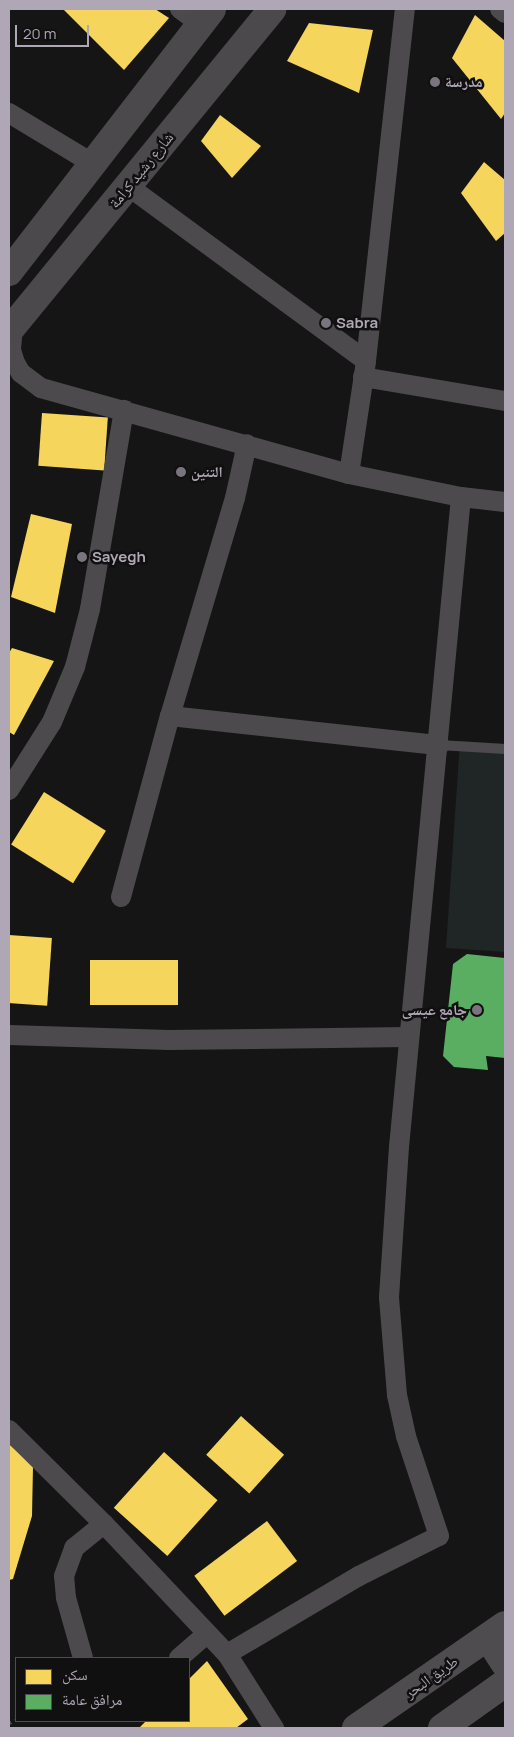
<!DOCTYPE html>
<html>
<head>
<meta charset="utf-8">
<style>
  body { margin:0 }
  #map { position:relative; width:514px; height:1737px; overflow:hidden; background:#151515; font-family:Manrope,"Noto Naskh Arabic",sans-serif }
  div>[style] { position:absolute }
  .green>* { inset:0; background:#1f2625 }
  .homes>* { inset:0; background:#f6d55c; transform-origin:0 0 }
  .public>* { inset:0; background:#5aae61 }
  .path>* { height:3px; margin-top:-1.5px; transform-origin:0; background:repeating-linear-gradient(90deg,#4d4b4f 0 2.5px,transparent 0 6.5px) }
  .lane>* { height:10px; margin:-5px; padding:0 5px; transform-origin:5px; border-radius:5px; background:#4d4a4e }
  .street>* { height:20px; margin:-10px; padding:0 10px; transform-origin:10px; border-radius:10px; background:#4d4a4e }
  .secondary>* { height:28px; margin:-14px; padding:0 14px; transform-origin:14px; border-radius:14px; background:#4b494c }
  .highway>* { height:28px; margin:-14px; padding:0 14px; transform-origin:14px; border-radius:14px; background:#4e4c4f }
  .dots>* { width:14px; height:14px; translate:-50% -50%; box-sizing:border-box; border:2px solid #111011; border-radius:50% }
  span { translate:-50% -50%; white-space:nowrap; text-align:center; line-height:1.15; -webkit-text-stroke:5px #111011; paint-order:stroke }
  .poi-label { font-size:15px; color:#afa7b5; font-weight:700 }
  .left { translate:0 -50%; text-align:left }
  .right { translate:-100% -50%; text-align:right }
  .street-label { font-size:15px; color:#afa7b5 }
  .frame { position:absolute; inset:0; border:10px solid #afa7b5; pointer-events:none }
  .legend { position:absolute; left:15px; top:1657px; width:175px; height:65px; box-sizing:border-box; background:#111011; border:1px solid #504c53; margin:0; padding:6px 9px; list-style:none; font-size:15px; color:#afa7b5 }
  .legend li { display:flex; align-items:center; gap:10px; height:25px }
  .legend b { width:25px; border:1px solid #504c53 }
  .scale { position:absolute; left:15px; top:25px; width:74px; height:22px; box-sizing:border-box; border:2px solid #afa7b5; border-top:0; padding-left:6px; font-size:15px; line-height:18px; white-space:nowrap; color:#afa7b5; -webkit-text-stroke:4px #111011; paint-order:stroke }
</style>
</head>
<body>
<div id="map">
  <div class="green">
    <div style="clip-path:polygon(460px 741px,505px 744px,505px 952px,446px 948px)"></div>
  </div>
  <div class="homes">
    <div style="clip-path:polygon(63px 9px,155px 9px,169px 18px,124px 70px)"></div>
    <div style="clip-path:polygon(475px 15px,505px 41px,505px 113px,501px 119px,452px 58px)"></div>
    <div style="clip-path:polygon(309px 23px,373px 30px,359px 93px,287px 61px)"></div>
    <div style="clip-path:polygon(220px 115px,261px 146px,232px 178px,201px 141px)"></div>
    <div style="clip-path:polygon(484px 162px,505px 180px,505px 233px,496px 241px,461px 193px)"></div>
    <div style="left:42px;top:413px;width:66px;height:53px;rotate:4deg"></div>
    <div style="clip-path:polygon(31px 514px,72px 524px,55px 613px,11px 597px)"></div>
    <div style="clip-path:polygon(12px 648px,54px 661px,14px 735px,9px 732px,9px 653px)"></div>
    <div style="left:44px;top:792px;width:73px;height:62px;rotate:32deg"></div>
    <div style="left:9px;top:935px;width:43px;height:68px;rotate:4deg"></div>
    <div style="left:90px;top:960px;width:88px;height:45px"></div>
    <div style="left:241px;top:1416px;width:58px;height:52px;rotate:42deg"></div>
    <div style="clip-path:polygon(9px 1444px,33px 1466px,32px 1516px,13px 1579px,9px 1580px)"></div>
    <div style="left:164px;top:1452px;width:72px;height:75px;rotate:42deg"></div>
    <div style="left:267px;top:1521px;width:50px;height:91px;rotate:53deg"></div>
    <div style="clip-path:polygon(207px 1661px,248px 1719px,236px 1728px,139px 1728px,146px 1721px,189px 1721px,189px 1679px)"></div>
  </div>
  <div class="public">
    <div style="clip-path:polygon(467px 954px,505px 958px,505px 1058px,486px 1056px,488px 1070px,454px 1067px,443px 1056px,453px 964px)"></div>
  </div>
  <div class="path">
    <div style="left:9px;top:1723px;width:8px;rotate:-23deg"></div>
  </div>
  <div class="lane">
    <div style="left:439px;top:745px;width:66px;rotate:3.5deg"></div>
  </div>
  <div class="street">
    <div style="left:180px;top:9px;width:24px;rotate:36deg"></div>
    <div style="left:500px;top:9px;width:6px;rotate:39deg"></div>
    <div style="left:9px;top:113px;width:97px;rotate:31.1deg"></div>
    <div style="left:128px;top:186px;width:295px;rotate:36.3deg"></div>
    <div style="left:13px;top:326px;width:24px;rotate:95deg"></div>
    <div style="left:11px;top:350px;width:14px;rotate:73deg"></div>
    <div style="left:15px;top:363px;width:12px;rotate:59deg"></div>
    <div style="left:21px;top:373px;width:25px;rotate:37deg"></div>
    <div style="left:41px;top:388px;width:320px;rotate:15.6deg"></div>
    <div style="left:349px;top:474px;width:114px;rotate:11.6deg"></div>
    <div style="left:461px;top:497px;width:44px;rotate:6.5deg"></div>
    <div style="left:363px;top:377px;width:144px;rotate:9.6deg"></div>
    <div style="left:349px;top:474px;width:114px;rotate:-81.4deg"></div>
    <div style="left:366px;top:361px;width:354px;rotate:-83.7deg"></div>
    <div style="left:170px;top:716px;width:271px;rotate:6.2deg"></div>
    <div style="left:9px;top:790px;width:80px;rotate:-57.7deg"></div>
    <div style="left:52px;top:722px;width:60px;rotate:-67.3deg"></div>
    <div style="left:75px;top:667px;width:60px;rotate:-75.5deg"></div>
    <div style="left:90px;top:609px;width:202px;rotate:-80.3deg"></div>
    <div style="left:121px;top:897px;width:188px;rotate:-74.9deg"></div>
    <div style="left:170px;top:716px;width:227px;rotate:-73.4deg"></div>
    <div style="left:235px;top:498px;width:55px;rotate:-77.5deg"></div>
    <div style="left:9px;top:1035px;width:160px;rotate:1.8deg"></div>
    <div style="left:169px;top:1040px;width:240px;rotate:-0.7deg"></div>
    <div style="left:9px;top:1430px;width:134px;rotate:44.7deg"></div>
    <div style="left:104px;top:1524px;width:179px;rotate:46.6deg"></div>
    <div style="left:227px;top:1654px;width:88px;rotate:57.6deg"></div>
    <div style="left:227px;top:1654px;width:153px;rotate:-30.6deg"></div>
    <div style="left:359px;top:1576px;width:89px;rotate:-26.6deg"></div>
    <div style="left:439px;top:1536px;width:105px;rotate:-108.3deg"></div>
    <div style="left:406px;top:1436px;width:42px;rotate:-102.4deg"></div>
    <div style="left:397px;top:1395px;width:98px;rotate:-94.7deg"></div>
    <div style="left:389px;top:1297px;width:150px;rotate:-86.2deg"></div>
    <div style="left:399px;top:1147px;width:653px;rotate:-84.55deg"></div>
    <div style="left:83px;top:1658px;width:62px;rotate:-105.8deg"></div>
    <div style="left:66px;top:1598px;width:22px;rotate:-95deg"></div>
    <div style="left:64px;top:1576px;width:30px;rotate:-70deg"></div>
    <div style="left:74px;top:1548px;width:38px;rotate:-39deg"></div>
    <div style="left:179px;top:1658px;width:37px;rotate:-41deg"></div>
  </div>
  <div class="secondary">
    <div style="left:9px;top:272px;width:332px;rotate:-52.3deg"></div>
    <div style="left:9px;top:331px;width:416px;rotate:-50.7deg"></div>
  </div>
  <div class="highway">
    <div style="left:488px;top:1638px;width:31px;rotate:57deg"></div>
    <div style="left:356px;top:1728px;width:181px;rotate:-34.7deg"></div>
    <div style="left:442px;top:1728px;width:77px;rotate:-35.5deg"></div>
  </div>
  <div class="dots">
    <div style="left:435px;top:82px;background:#79747d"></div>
    <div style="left:326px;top:323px;background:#79747d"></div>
    <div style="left:181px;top:472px;background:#79747d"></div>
    <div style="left:82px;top:557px;background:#79747d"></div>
    <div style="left:477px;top:1010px;background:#79747d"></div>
  </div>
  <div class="poi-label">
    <span class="left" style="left:445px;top:82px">مدرسة</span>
    <span class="left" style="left:336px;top:323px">Sabra</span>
    <span class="left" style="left:191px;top:472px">التنين</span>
    <span class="left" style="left:92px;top:557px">Sayegh</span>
    <span class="right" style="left:467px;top:1010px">جامع عيسى</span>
  </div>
  <div class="street-label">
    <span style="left:141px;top:170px;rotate:-51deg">شارع رشيد كرامة</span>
    <span style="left:431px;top:1677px;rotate:-35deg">طريق البحر</span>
  </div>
  <div class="frame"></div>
  <ul class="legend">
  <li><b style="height:14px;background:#f6d55c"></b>سكن</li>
  <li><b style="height:14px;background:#5aae61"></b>مرافق عامة</li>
  </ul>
  <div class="scale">20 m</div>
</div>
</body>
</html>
